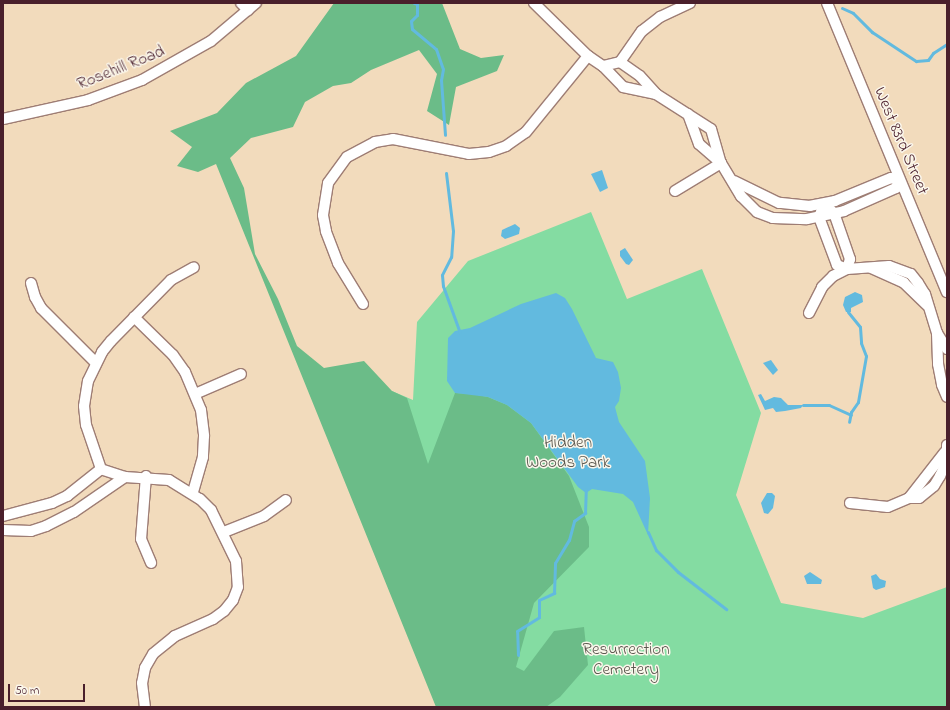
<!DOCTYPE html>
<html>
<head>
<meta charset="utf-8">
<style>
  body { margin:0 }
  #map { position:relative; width:950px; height:710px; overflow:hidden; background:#f2dbbc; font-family:"Indie Flower",sans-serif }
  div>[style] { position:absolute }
  .green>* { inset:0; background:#84dca2 }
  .forest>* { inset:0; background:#6bbc88 }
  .water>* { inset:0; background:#62badf }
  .stream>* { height:3px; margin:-1.5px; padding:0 1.5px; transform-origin:1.5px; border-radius:1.5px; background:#62badf }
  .roads { filter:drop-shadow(1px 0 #9e7d74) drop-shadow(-1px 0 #9e7d74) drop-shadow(0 1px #9e7d74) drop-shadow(0 -1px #9e7d74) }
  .minor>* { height:10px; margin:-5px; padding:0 5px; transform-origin:5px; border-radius:5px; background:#fff }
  span { translate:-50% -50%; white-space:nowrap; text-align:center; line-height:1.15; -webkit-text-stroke:3px #fbf7ec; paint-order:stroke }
  .street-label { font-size:17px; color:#4a1f2b }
  .park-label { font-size:17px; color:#5b584f }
  .frame { position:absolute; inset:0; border:4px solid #4a1f2b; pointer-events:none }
  .scale { position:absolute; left:8px; top:684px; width:77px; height:18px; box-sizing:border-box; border:2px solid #4a1f2b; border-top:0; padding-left:5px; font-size:12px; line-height:14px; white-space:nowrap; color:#4a1f2b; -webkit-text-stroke:3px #fbf7ec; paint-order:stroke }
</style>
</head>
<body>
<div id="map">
  <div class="green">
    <div style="clip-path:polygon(591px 212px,627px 299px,702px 269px,761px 413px,736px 495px,781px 603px,863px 618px,947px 587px,947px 707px,443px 707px,392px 391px,413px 400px,417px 322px,468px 261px)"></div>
  </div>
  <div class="forest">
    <div style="clip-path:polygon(334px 3px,442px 3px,460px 49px,481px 58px,504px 55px,497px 71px,456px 87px,449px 125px,427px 111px,437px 74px,419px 50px,371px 70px,351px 83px,333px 86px,305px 102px,293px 127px,251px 138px,230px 158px,244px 188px,255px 254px,278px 299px,297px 346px,324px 368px,364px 361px,392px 391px,407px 398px,428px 464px,455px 393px,472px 394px,488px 397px,507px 405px,531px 423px,569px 476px,589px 527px,589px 547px,534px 603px,516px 667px,524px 671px,554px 631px,584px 627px,588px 665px,560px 697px,546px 707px,436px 707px,216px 164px,198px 172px,177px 166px,192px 147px,170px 131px,217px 113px,246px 83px,296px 56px)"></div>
  </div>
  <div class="water">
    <div style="clip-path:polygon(602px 170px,608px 188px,600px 192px,591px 174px)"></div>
    <div style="clip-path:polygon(515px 224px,520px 228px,519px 234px,505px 239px,501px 236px,502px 230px)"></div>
    <div style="clip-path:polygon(625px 248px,633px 260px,629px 265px,626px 264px,620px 256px,620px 251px)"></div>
    <div style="clip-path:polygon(855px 292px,862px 295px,863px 302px,851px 308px,851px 312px,846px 312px,843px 305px,845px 297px)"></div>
    <div style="clip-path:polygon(556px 293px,565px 298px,572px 309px,596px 358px,613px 362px,618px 372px,621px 388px,619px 401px,615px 407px,619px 422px,645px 461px,650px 498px,648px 535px,633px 502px,623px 494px,592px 489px,586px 493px,578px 487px,531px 423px,507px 405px,488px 397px,455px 393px,447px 381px,448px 338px,455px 331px,470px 328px,521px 304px)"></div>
    <div style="clip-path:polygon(771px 360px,778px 370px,773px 375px,763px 363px)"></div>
    <div style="clip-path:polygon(761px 394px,765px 401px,774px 397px,781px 398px,788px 405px,803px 405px,801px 408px,785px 411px,776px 412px,773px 408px,765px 410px,758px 395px)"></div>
    <div style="clip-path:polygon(767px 493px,772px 493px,775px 496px,773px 508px,768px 514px,764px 513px,761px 503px)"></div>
    <div style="clip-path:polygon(810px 572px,822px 580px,821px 584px,807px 584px,804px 576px)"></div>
    <div style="clip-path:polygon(876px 574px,880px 579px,886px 581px,885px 587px,876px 590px,873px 588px,871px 576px)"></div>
  </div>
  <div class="stream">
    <div style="left:414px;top:3px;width:3px;rotate:18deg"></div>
    <div style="left:417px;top:4px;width:11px;rotate:90deg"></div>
    <div style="left:417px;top:15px;width:8px;rotate:135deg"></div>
    <div style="left:411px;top:21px;width:8px;rotate:83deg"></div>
    <div style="left:412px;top:29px;width:31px;rotate:40deg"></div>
    <div style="left:436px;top:49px;width:21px;rotate:71deg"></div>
    <div style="left:443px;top:69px;width:11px;rotate:100deg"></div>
    <div style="left:441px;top:80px;width:55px;rotate:85.8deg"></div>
    <div style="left:842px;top:8px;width:12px;rotate:24deg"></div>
    <div style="left:853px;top:13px;width:27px;rotate:45deg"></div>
    <div style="left:872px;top:32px;width:53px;rotate:33.4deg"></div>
    <div style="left:916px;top:61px;width:12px;rotate:-5deg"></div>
    <div style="left:928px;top:60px;width:9px;rotate:-54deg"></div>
    <div style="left:933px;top:53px;width:17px;rotate:-33deg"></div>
    <div style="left:446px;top:173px;width:58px;rotate:83.1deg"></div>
    <div style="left:453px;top:231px;width:26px;rotate:94deg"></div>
    <div style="left:451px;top:257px;width:20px;rotate:117deg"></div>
    <div style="left:442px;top:275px;width:11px;rotate:85deg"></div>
    <div style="left:443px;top:286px;width:50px;rotate:70.1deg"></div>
    <div style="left:848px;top:312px;width:19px;rotate:51deg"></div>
    <div style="left:860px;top:327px;width:16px;rotate:86deg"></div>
    <div style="left:861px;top:343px;width:14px;rotate:69deg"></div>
    <div style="left:866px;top:356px;width:47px;rotate:99.9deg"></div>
    <div style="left:858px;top:402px;width:12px;rotate:125deg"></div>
    <div style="left:851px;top:412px;width:10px;rotate:101deg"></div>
    <div style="left:803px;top:405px;width:26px"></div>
    <div style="left:829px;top:405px;width:24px;rotate:24deg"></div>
    <div style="left:648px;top:532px;width:20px;rotate:66deg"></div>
    <div style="left:656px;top:550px;width:31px;rotate:45deg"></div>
    <div style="left:678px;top:572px;width:61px;rotate:37.6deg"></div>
    <div style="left:518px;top:655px;width:24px;rotate:-92deg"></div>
    <div style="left:517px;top:631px;width:26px;rotate:-32deg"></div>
    <div style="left:539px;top:617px;width:17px;rotate:-90deg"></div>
    <div style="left:539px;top:600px;width:17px;rotate:-25deg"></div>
    <div style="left:554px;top:593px;width:30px;rotate:-88deg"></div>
    <div style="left:555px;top:563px;width:27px;rotate:-59deg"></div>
    <div style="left:569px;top:540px;width:20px;rotate:-75deg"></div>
    <div style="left:574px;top:521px;width:14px;rotate:-36deg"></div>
    <div style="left:585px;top:513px;width:24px;rotate:-88deg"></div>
  </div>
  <div class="roads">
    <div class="minor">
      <div style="left:241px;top:3px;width:10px;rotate:45deg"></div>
      <div style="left:534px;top:3px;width:76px;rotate:44.5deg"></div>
      <div style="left:588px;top:56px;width:18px;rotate:34deg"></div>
      <div style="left:603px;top:66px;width:17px;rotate:-13deg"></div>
      <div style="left:827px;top:3px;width:313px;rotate:67.5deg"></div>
      <div style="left:620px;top:62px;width:24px;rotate:35deg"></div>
      <div style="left:640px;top:76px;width:24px;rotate:48deg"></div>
      <div style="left:656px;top:94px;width:65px;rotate:32.5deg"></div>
      <div style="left:711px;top:129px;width:35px;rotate:74deg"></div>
      <div style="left:620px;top:62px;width:38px;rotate:-55deg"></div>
      <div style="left:642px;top:31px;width:23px;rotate:-38deg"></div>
      <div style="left:660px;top:17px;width:33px;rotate:-25deg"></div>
      <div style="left:603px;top:66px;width:29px;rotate:46deg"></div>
      <div style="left:623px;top:87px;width:34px;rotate:12deg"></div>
      <div style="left:688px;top:114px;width:32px;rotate:70deg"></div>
      <div style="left:699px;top:144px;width:29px;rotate:41deg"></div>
      <div style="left:721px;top:163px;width:39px;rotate:59deg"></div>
      <div style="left:741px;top:196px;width:23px;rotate:45deg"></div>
      <div style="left:757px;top:212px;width:17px;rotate:21deg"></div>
      <div style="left:773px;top:218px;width:34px;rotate:2deg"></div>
      <div style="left:807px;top:219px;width:38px;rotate:-12deg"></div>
      <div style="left:844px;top:211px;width:57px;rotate:-23.9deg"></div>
      <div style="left:896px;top:188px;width:9px;rotate:-69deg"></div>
      <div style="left:899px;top:180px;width:8px;rotate:-166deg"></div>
      <div style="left:891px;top:178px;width:61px;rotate:157.7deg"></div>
      <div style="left:835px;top:201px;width:25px;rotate:169deg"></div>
      <div style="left:810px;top:206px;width:31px;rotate:-174deg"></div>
      <div style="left:779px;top:203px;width:50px;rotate:-153.9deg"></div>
      <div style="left:3px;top:119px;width:87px;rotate:-12.6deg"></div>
      <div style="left:88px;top:100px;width:58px;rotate:-20.3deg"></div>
      <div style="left:142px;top:80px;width:79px;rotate:-29.5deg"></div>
      <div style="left:211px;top:41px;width:59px;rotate:-40.2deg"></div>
      <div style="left:675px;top:191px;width:54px;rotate:-31.3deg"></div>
      <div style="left:824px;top:204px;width:13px;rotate:42deg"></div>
      <div style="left:834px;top:213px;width:49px;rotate:70.8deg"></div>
      <div style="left:850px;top:259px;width:10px;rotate:107deg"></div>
      <div style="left:847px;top:269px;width:11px;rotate:-158deg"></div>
      <div style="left:837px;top:265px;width:51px;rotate:-110.6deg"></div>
      <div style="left:819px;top:217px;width:14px;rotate:-69deg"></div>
      <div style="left:871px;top:268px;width:36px;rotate:24deg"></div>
      <div style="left:904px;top:283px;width:32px;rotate:44deg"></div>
      <div style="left:31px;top:283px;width:15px;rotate:74deg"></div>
      <div style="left:35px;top:297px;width:13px;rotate:61deg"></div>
      <div style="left:41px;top:308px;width:78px;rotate:45deg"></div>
      <div style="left:363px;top:304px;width:48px;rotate:-121.4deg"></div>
      <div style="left:338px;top:263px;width:34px;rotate:-111deg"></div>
      <div style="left:326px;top:231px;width:16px;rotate:-101deg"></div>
      <div style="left:323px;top:215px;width:32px;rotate:-81deg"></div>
      <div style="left:328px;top:183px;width:32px;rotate:-54deg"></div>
      <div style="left:347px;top:157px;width:32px;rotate:-28deg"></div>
      <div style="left:375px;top:142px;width:18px;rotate:-9deg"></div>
      <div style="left:393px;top:139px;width:77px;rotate:11.2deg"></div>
      <div style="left:469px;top:154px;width:20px;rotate:-6deg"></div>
      <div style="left:489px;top:152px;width:18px;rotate:-19deg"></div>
      <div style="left:506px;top:146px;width:24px;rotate:-35deg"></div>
      <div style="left:526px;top:132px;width:98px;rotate:-50.8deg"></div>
      <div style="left:809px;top:313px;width:29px;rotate:-63deg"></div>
      <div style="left:822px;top:287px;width:16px;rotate:-45deg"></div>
      <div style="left:833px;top:276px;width:16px;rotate:-27deg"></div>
      <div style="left:847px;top:269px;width:42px;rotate:-4.1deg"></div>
      <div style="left:889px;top:266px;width:23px;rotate:20deg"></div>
      <div style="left:911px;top:274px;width:11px;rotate:52deg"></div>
      <div style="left:918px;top:283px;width:13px;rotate:58deg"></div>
      <div style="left:925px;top:294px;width:41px;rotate:72.9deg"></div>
      <div style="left:937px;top:333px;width:19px;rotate:58deg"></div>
      <div style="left:134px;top:317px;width:54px;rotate:44.3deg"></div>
      <div style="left:173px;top:355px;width:21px;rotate:55deg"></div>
      <div style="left:185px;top:372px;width:41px;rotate:67.2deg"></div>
      <div style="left:201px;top:410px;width:26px;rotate:83deg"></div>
      <div style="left:204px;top:436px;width:21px;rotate:93deg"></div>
      <div style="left:203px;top:457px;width:37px;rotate:106deg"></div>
      <div style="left:937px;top:333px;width:31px;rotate:88deg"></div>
      <div style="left:938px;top:364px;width:21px;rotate:79deg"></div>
      <div style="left:942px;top:385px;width:13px;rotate:67deg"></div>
      <div style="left:195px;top:394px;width:50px;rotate:-23.5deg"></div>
      <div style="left:146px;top:476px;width:63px;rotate:94.5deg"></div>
      <div style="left:141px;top:539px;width:26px;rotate:67deg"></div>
      <div style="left:125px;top:477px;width:25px;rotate:-162deg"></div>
      <div style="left:101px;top:469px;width:46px;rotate:-108.8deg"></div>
      <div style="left:86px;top:425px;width:19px;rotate:-96deg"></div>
      <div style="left:84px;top:406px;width:25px;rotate:-81deg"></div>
      <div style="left:88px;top:381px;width:32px;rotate:-64deg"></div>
      <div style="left:102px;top:352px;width:14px;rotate:-51deg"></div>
      <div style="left:111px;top:341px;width:86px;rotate:-45.5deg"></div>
      <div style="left:171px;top:280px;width:26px;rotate:-29deg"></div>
      <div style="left:909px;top:498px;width:58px;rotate:-52deg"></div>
      <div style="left:850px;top:503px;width:38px;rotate:6deg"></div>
      <div style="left:888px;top:507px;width:23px;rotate:-23deg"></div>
      <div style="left:909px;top:498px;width:10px"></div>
      <div style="left:919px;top:498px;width:19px;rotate:-39deg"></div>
      <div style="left:934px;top:486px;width:12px;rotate:-59deg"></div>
      <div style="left:940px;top:476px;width:17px;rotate:-65deg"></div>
      <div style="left:947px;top:461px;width:16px;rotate:-90deg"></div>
      <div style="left:3px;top:516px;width:51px;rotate:-14.9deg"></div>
      <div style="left:52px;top:503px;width:17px;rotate:-25deg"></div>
      <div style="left:67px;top:496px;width:43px;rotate:-38.5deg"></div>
      <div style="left:3px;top:530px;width:28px;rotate:2deg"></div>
      <div style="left:31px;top:531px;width:16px;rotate:-18deg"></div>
      <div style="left:46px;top:526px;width:31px;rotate:-27deg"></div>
      <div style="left:74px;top:512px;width:62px;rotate:-34.5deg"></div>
      <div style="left:125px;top:477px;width:44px;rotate:3.9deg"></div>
      <div style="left:169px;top:480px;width:36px;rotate:32deg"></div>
      <div style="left:200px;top:499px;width:16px;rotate:45deg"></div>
      <div style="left:211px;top:510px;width:57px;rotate:63.9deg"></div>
      <div style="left:236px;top:561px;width:26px;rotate:86deg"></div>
      <div style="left:238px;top:587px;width:14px;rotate:111deg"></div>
      <div style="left:233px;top:600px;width:14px;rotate:129deg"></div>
      <div style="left:224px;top:611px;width:14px;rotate:144deg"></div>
      <div style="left:213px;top:619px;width:42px;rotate:155.9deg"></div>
      <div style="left:175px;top:636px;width:28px;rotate:141deg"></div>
      <div style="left:153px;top:654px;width:16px;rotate:120deg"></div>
      <div style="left:145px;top:668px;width:15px;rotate:101deg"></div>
      <div style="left:142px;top:683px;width:24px;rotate:83deg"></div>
      <div style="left:224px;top:532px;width:43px;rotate:-21.8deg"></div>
      <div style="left:264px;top:516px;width:27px;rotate:-36deg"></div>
    </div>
  </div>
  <div class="street-label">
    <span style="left:121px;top:68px;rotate:-22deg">Rosehill Road</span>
    <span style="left:901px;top:141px;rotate:67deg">West 83rd Street</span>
  </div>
  <div class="park-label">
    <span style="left:568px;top:453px">Hidden<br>Woods Park</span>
    <span style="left:626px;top:660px">Resurrection<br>Cemetery</span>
  </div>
  <div class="frame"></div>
  <div class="scale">50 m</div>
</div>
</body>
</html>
